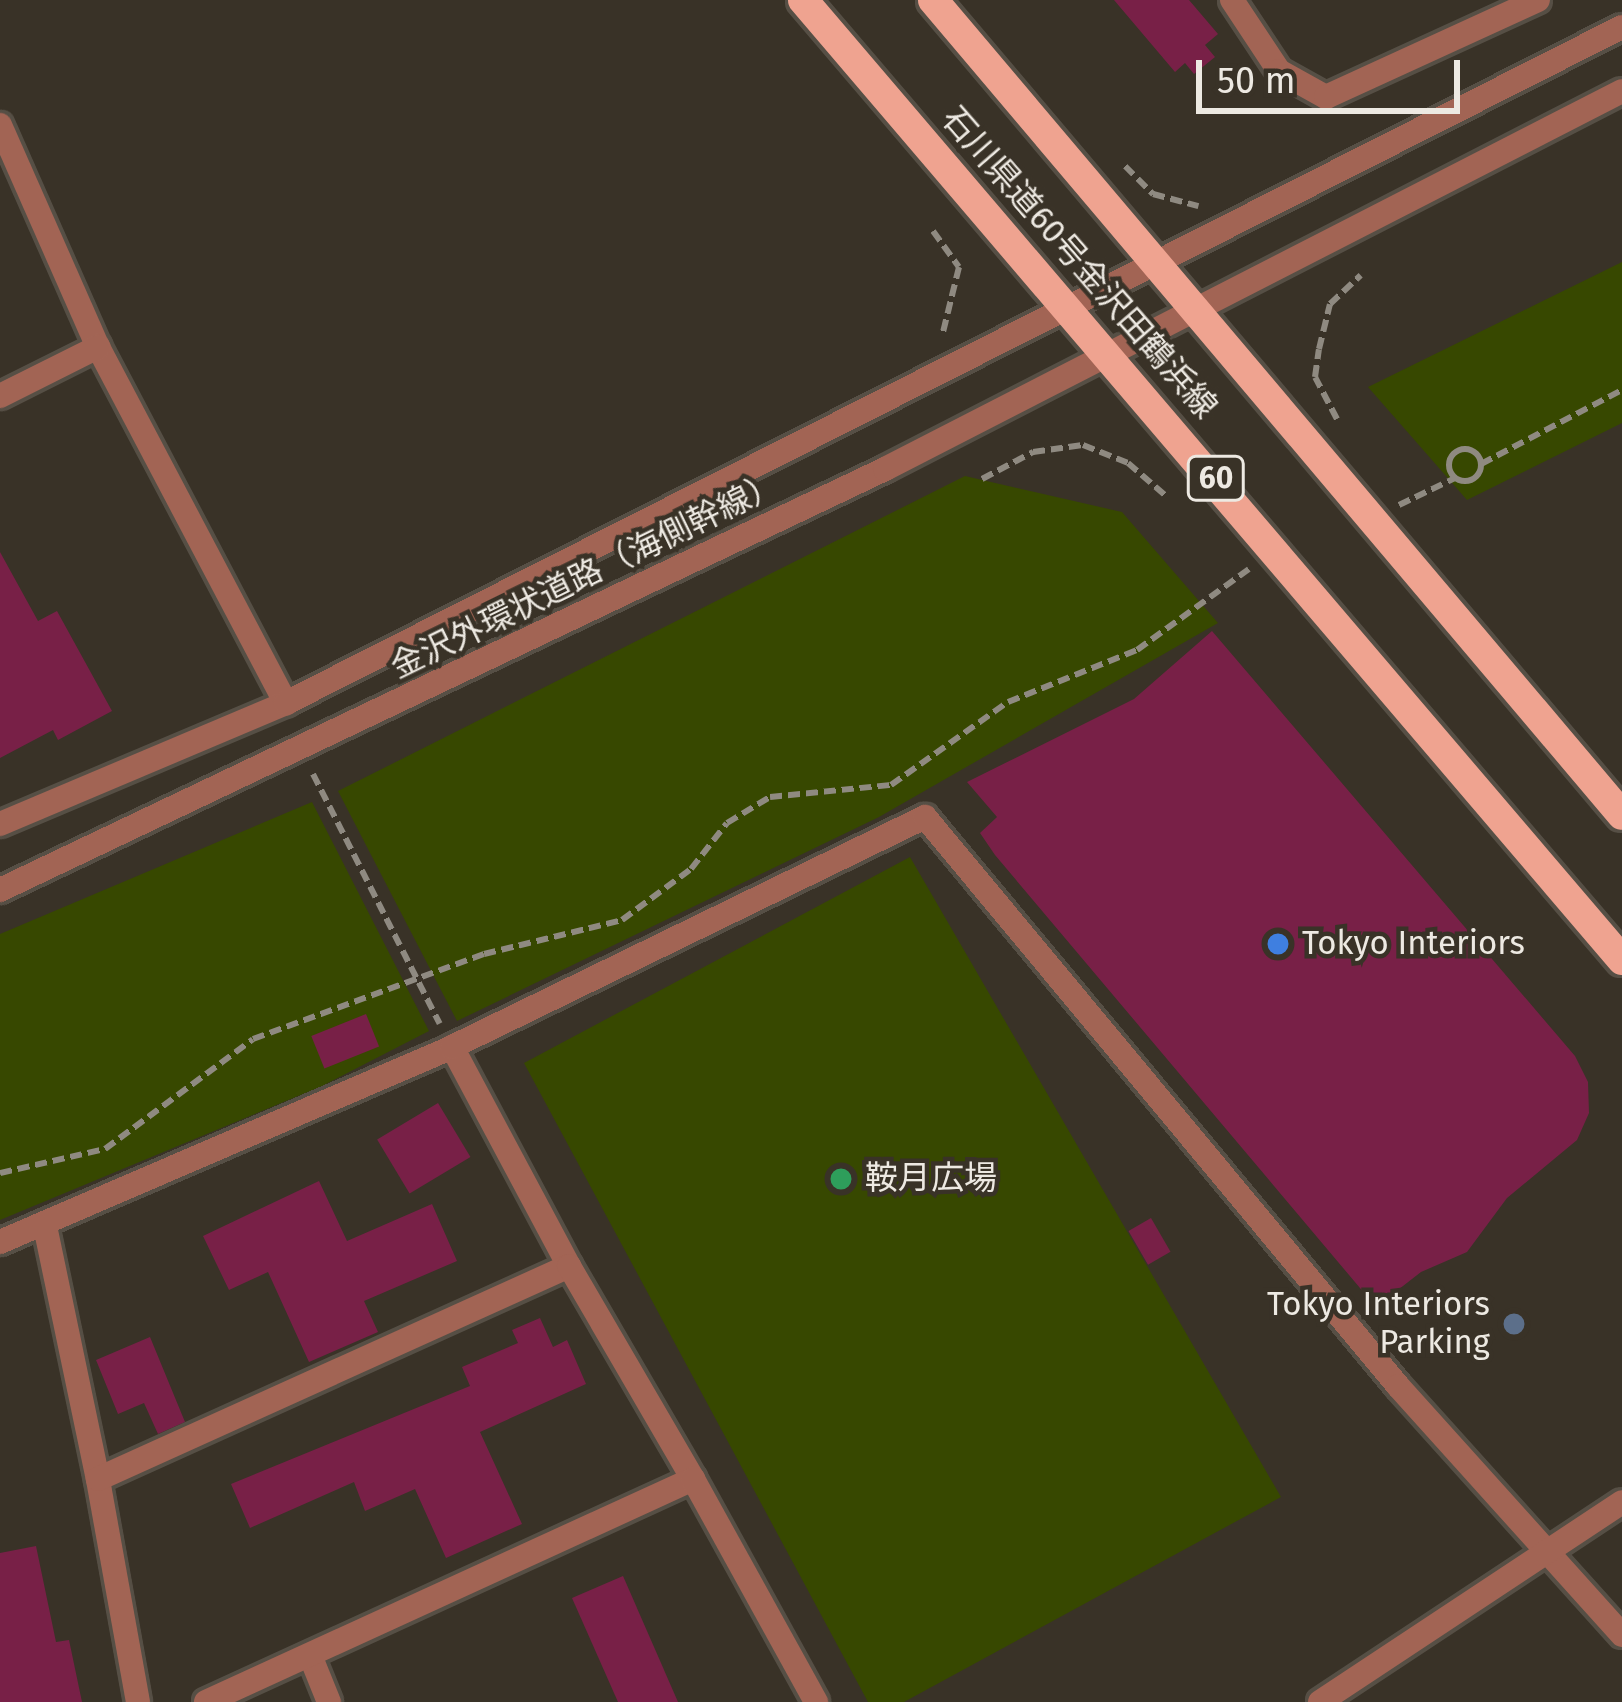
<!DOCTYPE html>
<html>
<head>
<meta charset="utf-8">
<style>
  body { margin:0 }
  #map { position:relative; width:1622px; height:1702px; overflow:hidden; background:#393227; font-family:"Fira Sans","Noto Sans JP",sans-serif }
  div>[style] { position:absolute }
  .green>* { inset:0; background:#374800 }
  .building>* { inset:0; background:#782047; transform-origin:0 0 }
  .path>* { height:6px; margin-top:-3px; transform-origin:0; background:repeating-linear-gradient(90deg,#8f8a81 0 12px,transparent 0 18px) }
  .path>.ring { margin:-3px; padding:0; box-sizing:content-box; background:none; border:6px solid #8f8a81; border-radius:50% }
  .roads { filter:drop-shadow(3px 0 #564f45) drop-shadow(-3px 0 #564f45) drop-shadow(0 3px #564f45) drop-shadow(0 -3px #564f45) }
  .minor>* { height:24px; margin:-12px; padding:0 12px; transform-origin:12px; border-radius:12px; background:#a26454 }
  .tertiary>* { height:24px; margin:-12px; padding:0 12px; transform-origin:12px; border-radius:12px; background:#a26454 }
  .primary>* { height:30px; margin:-15px; padding:0 15px; transform-origin:15px; border-radius:15px; background:#efa390 }
  .dots>* { width:33px; height:33px; translate:-50% -50%; box-sizing:border-box; border:6px solid #393227; border-radius:50% }
  span { translate:-50% -50%; white-space:nowrap; text-align:center; line-height:1.15; -webkit-text-stroke:9px #393227; paint-order:stroke }
  .shield-label span { padding:3px 9px; background:#393227; border:3px solid; border-radius:9px; -webkit-text-stroke-width:0 }
  .shield-label { font-size:30px; color:#ede9e2; font-weight:700 }
  .street-label { font-size:33px; color:#ede9e2 }
  .poi-label { font-size:33px; color:#ede9e2 }
  .left { translate:0 -50%; text-align:left }
  .right { translate:-100% -50%; text-align:right }
  .scale { position:absolute; left:1196px; top:60px; width:264px; height:54px; box-sizing:border-box; border:6px solid #ede9e2; border-top:0; padding-left:15px; font-size:36px; line-height:42px; white-space:nowrap; color:#ede9e2; -webkit-text-stroke:9px #393227; paint-order:stroke }
</style>
</head>
<body>
<div id="map">
  <div class="green">
    <div style="clip-path:polygon(1622px 262px,1622px 423px,1467px 500px,1368px 387px)"></div>
    <div style="clip-path:polygon(965px 476px,1122px 512px,1218px 623px,879px 817px,457px 1021px,338px 791px)"></div>
    <div style="clip-path:polygon(312px 802px,429px 1031px,322px 1086px,0 1220px,0 934px)"></div>
    <div style="clip-path:polygon(910px 857px,1281px 1497px,904px 1702px,868px 1702px,524px 1063px)"></div>
  </div>
  <div class="building">
    <div style="clip-path:polygon(1114px 0,1189px 0,1218px 34px,1205px 45px,1215px 57px,1194px 74px,1185px 63px,1175px 72px)"></div>
    <div style="clip-path:polygon(0 552px,38px 621px,57px 611px,112px 711px,58px 740px,53px 730px,0 758px)"></div>
    <div style="clip-path:polygon(1212px 631px,1575px 1056px,1588px 1082px,1589px 1113px,1577px 1140px,1507px 1198px,1467px 1252px,1421px 1272px,1376px 1307px,995px 855px,980px 833px,997px 817px,967px 782px,1134px 699px)"></div>
    <div style="left:366px;top:1014px;width:35px;height:59px;rotate:68deg"></div>
    <div style="left:438px;top:1103px;width:63px;height:71px;rotate:59deg"></div>
    <div style="clip-path:polygon(319px 1181px,347px 1241px,432px 1204px,457px 1261px,364px 1301px,378px 1332px,309px 1362px,268px 1272px,229px 1290px,203px 1236px)"></div>
    <div style="left:1151px;top:1218px;width:39px;height:26px;rotate:60deg"></div>
    <div style="clip-path:polygon(540px 1318px,553px 1347px,567px 1340px,586px 1384px,480px 1432px,522px 1524px,446px 1558px,415px 1489px,365px 1511px,354px 1482px,250px 1528px,231px 1484px,470px 1386px,462px 1367px,518px 1343px,512px 1330px)"></div>
    <div style="clip-path:polygon(150px 1337px,185px 1422px,158px 1434px,144px 1403px,118px 1414px,96px 1360px)"></div>
    <div style="clip-path:polygon(36px 1546px,56px 1642px,69px 1640px,82px 1702px,0 1702px,0 1553px)"></div>
    <div style="clip-path:polygon(623px 1576px,678px 1702px,618px 1702px,572px 1598px)"></div>
  </div>
  <div class="path">
    <div style="left:1125px;top:166px;width:40px;rotate:45deg"></div>
    <div style="left:1153px;top:194px;width:47px;rotate:14.9deg"></div>
    <div style="left:933px;top:231px;width:44px;rotate:54.2deg"></div>
    <div style="left:959px;top:267px;width:71px;rotate:103.8deg"></div>
    <div style="left:1337px;top:419px;width:47px;rotate:-117.6deg"></div>
    <div style="left:1315px;top:377px;width:28px;rotate:-82deg"></div>
    <div style="left:1319px;top:349px;width:46px;rotate:-76.3deg"></div>
    <div style="left:1330px;top:304px;width:42px;rotate:-43.1deg"></div>
    <div class="ring" style="left:1449px;top:449px;width:26px;height:26px"></div>
    <div style="left:1481px;top:464px;width:159px;rotate:-27.7deg"></div>
    <div style="left:982px;top:479px;width:58px;rotate:-27.9deg"></div>
    <div style="left:1033px;top:452px;width:50px;rotate:-8deg"></div>
    <div style="left:1083px;top:445px;width:48px;rotate:21.8deg"></div>
    <div style="left:1128px;top:463px;width:50px;rotate:41deg"></div>
    <div style="left:1399px;top:505px;width:62px;rotate:-25.7deg"></div>
    <div style="left:313px;top:774px;width:280px;rotate:63.1deg"></div>
    <div style="left:0;top:1173px;width:108px;rotate:-12.9deg"></div>
    <div style="left:105px;top:1149px;width:184px;rotate:-36.6deg"></div>
    <div style="left:253px;top:1039px;width:246px;rotate:-20.2deg"></div>
    <div style="left:484px;top:954px;width:142px;rotate:-13.8deg"></div>
    <div style="left:622px;top:920px;width:86px;rotate:-36.5deg"></div>
    <div style="left:691px;top:869px;width:58px;rotate:-52deg"></div>
    <div style="left:727px;top:823px;width:50px;rotate:-31.2deg"></div>
    <div style="left:770px;top:797px;width:122px;rotate:-5.7deg"></div>
    <div style="left:891px;top:785px;width:143px;rotate:-35.4deg"></div>
    <div style="left:1008px;top:702px;width:139px;rotate:-22deg"></div>
    <div style="left:1137px;top:650px;width:138px;rotate:-35.9deg"></div>
  </div>
  <div class="roads">
    <div class="minor">
      <div style="left:0;top:125px;width:243px;rotate:66.2deg"></div>
      <div style="left:98px;top:347px;width:403px;rotate:62.2deg"></div>
      <div style="left:0;top:396px;width:110px;rotate:-26.6deg"></div>
      <div style="left:452px;top:1047px;width:248px;rotate:61.9deg"></div>
      <div style="left:45px;top:1226px;width:258px;rotate:78.2deg"></div>
      <div style="left:0;top:1242px;width:492px;rotate:-23.3deg"></div>
      <div style="left:452px;top:1047px;width:526px;rotate:-25.93deg"></div>
      <div style="left:925px;top:817px;width:740px;rotate:50.26deg"></div>
      <div style="left:1398px;top:1386px;width:335px;rotate:48deg"></div>
      <div style="left:310px;top:1655px;width:51px;rotate:68deg"></div>
      <div style="left:138px;top:1702px;width:227px;rotate:-100.2deg"></div>
      <div style="left:98px;top:1479px;width:517px;rotate:-24.33deg"></div>
      <div style="left:569px;top:1266px;width:246px;rotate:59.8deg"></div>
      <div style="left:206px;top:1702px;width:536px;rotate:-24.6deg"></div>
      <div style="left:693px;top:1479px;width:255px;rotate:61.1deg"></div>
    </div>
    <div class="tertiary">
      <div style="left:1232px;top:0;width:85px;rotate:56.5deg"></div>
      <div style="left:1279px;top:71px;width:54px;rotate:29deg"></div>
      <div style="left:1326px;top:97px;width:233px;rotate:-24.6deg"></div>
      <div style="left:0;top:824px;width:311px;rotate:-22.9deg"></div>
      <div style="left:286px;top:703px;width:1497px;rotate:-26.84deg"></div>
      <div style="left:0;top:890px;width:980px;rotate:-25.44deg"></div>
      <div style="left:885px;top:469px;width:828px;rotate:-27.15deg"></div>
      <div style="left:1320px;top:1702px;width:362px;rotate:-33.5deg"></div>
    </div>
    <div class="primary">
      <div style="left:803px;top:0;width:1262px;rotate:49.53deg"></div>
      <div style="left:933px;top:0;width:1067px;rotate:49.79deg"></div>
    </div>
  </div>
  <div class="dots">
    <div style="left:1278px;top:944px;background:#3f7fe0"></div>
    <div style="left:841px;top:1179px;background:#2e9e5b"></div>
    <div style="left:1514px;top:1324px;background:#5c6f8a"></div>
  </div>
  <div class="shield-label">
    <span style="left:1216px;top:478px">60</span>
  </div>
  <div class="street-label">
    <span style="left:1079px;top:263px;rotate:49deg">石川県道60号金沢田鶴浜線</span>
    <span style="left:586px;top:576px;rotate:-26deg">金沢外環状道路（海側幹線）</span>
  </div>
  <div class="poi-label">
    <span class="left" style="left:1302px;top:944px">Tokyo Interiors</span>
    <span class="left" style="left:865px;top:1179px">鞍月広場</span>
    <span class="right" style="left:1490px;top:1324px">Tokyo Interiors<br>Parking</span>
  </div>
  <div class="scale">50 m</div>
</div>
</body>
</html>
